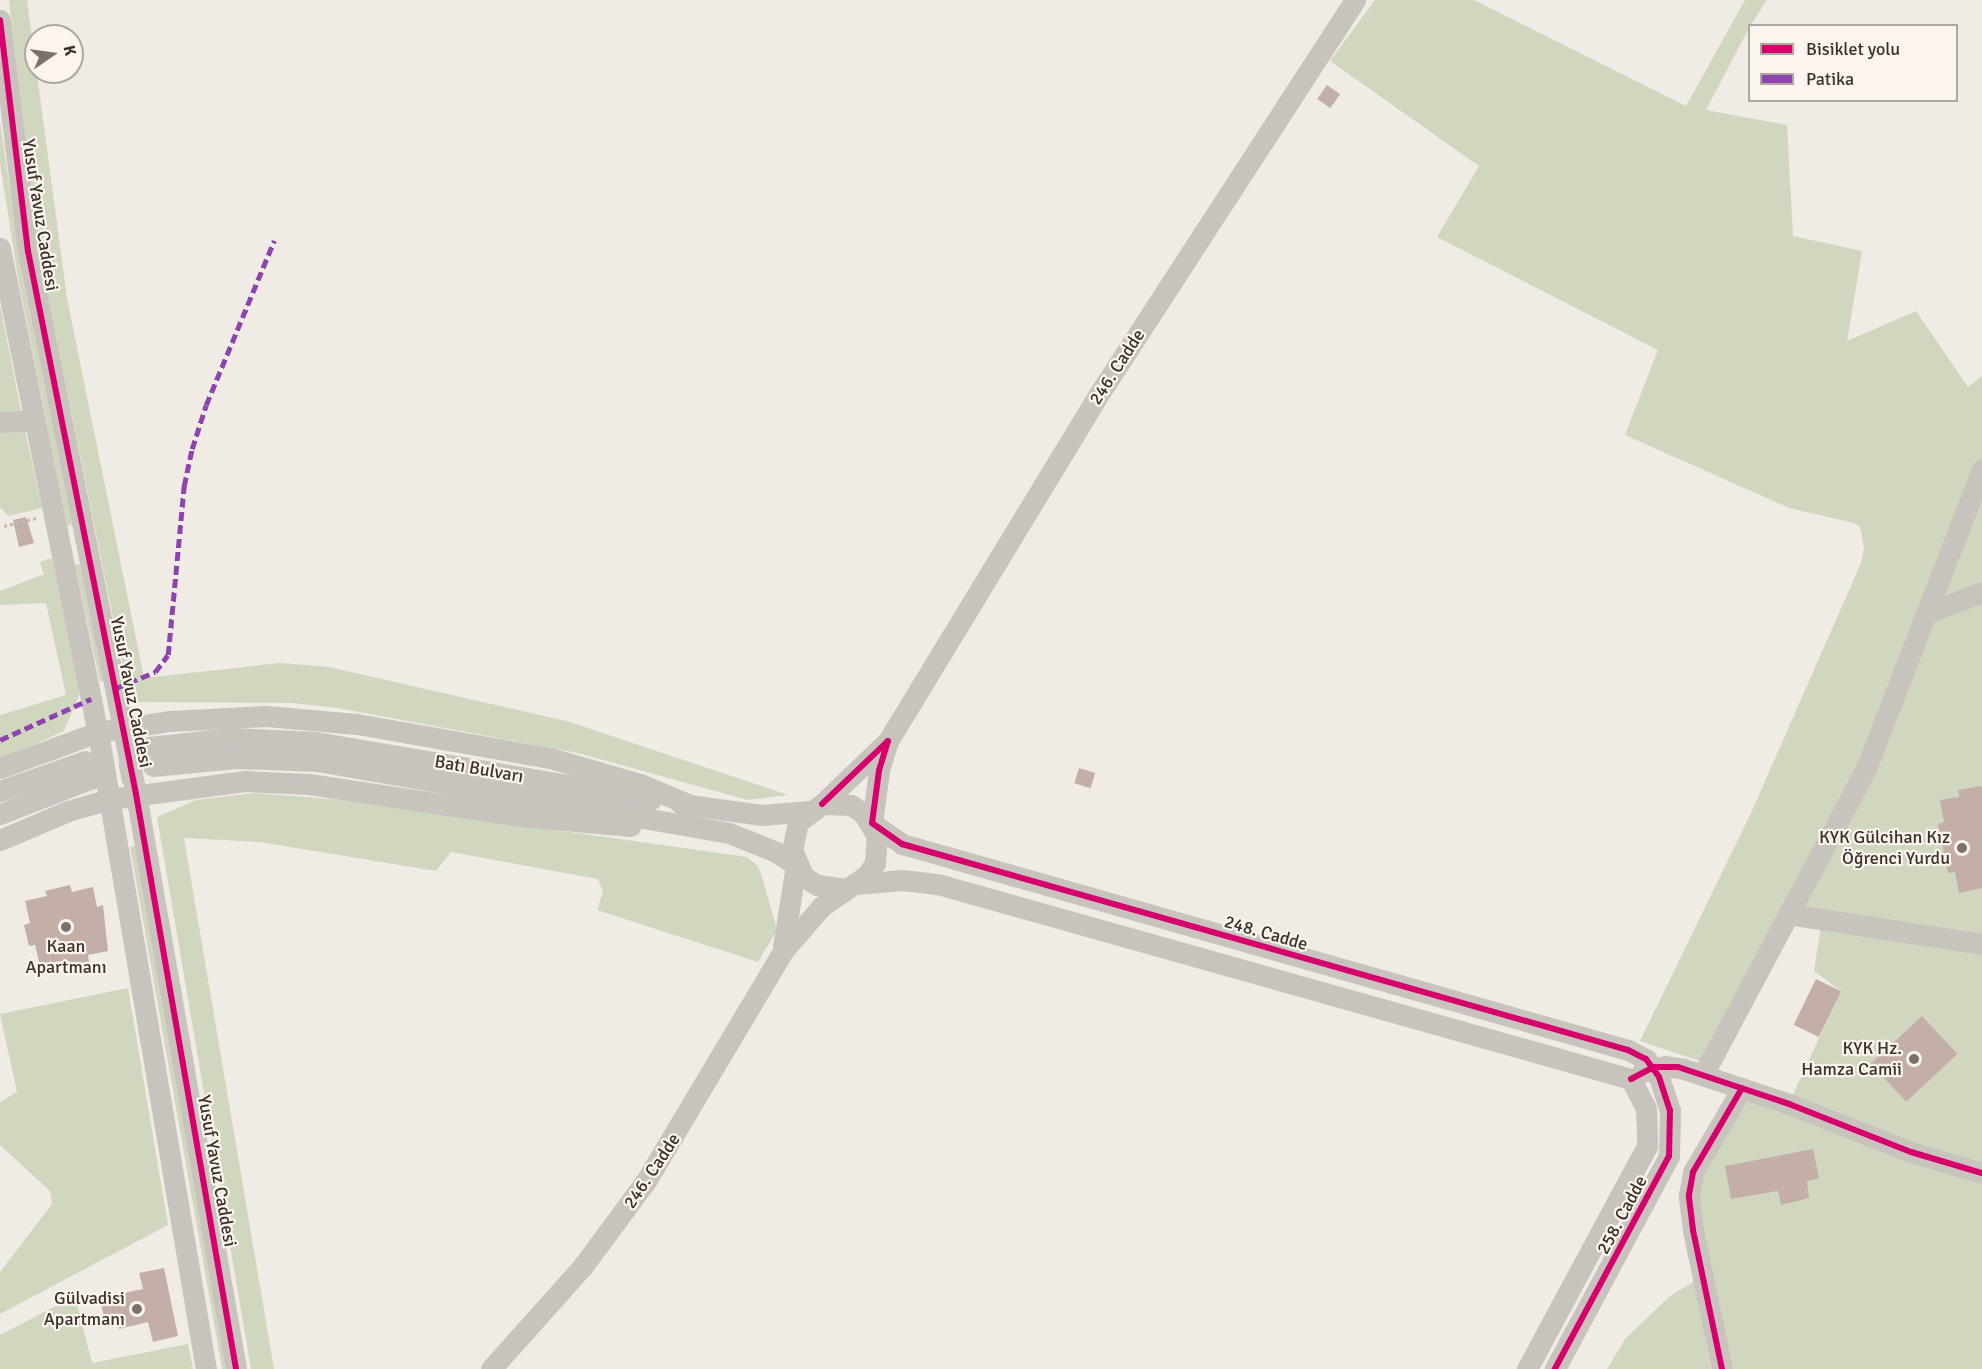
<!DOCTYPE html>
<html>
<head>
<meta charset="utf-8">
<style>
  body { margin:0 }
  #map { position:relative; width:1982px; height:1369px; overflow:hidden; background:#f0ebe5; font-family:Signika,sans-serif }
  div>[style] { position:absolute }
  .green>* { inset:0; background:#d1d6bf; transform-origin:0 0 }
  .building>* { inset:0; background:#c3afa7; transform-origin:0 0 }
  .minor-tunnel>* { height:21px; margin-top:-10.5px; transform-origin:0; background:repeating-linear-gradient(90deg,#ccc6c0 0 21px,transparent 0 31px) }
  .path>* { height:3px; margin-top:-1.5px; transform-origin:0; background:repeating-linear-gradient(90deg,#c2bbb6 0 3px,transparent 0 6px) }
  .minor>* { height:21px; margin:-10.5px; padding:0 10.5px; transform-origin:10.5px; border-radius:10.5px; background:#c9c3be }
  .quiet>* { height:4.5px; margin-top:-2.25px; transform-origin:0; background:repeating-linear-gradient(90deg,#8e44ad 0 9px,transparent 0 13.5px) }
  .cycleway>* { height:6px; margin:-3px; padding:0 3px; transform-origin:3px; border-radius:3px; background:#d6006c }
  .dots>* { width:16px; height:16px; translate:-50% -50%; box-sizing:border-box; border:3px solid #fbf5ee; border-radius:50% }
  span { translate:-50% -50%; white-space:nowrap; text-align:center; line-height:1.15; -webkit-text-stroke:4.5px #fbf5ee; paint-order:stroke }
  .street-label { font-size:18px; color:#3b302b }
  .poi-label { font-size:18px; color:#3b302b }
  .right { translate:-100% -50%; text-align:right }
  .legend { position:absolute; left:1748px; top:24px; width:210px; height:78px; box-sizing:border-box; background:#fbf5ee; border:2px solid #aea6a0; margin:0; padding:8px 10px; list-style:none; font-size:18px; color:#3b302b }
  .legend li { display:flex; align-items:center; gap:12px; height:30px }
  .legend b { width:30px; border:2px solid #aea6a0 }
  .north { position:absolute; left:24px; top:24px; width:60px; height:60px; box-sizing:border-box; background:#fbf5ee; border:2px solid #aea6a0; border-radius:50%; rotate:77deg; font-size:16px; font-weight:700; line-height:24px; text-align:center; color:#3b302b }
  .north::after { content:''; display:block; margin:auto; width:21px; height:27px; background:#7a716c; clip-path:polygon(50% 0,100% 100%,50% 72%,0 100%) }
</style>
</head>
<body>
<div id="map">
  <div class="green">
    <div style="clip-path:polygon(9px 0,27px 0,67px 298px,144px 678px,280px 663px,329px 667px,570px 722px,788px 795px,748px 800px,578px 753px,338px 708px,292px 703px,130px 702px,36px 236px)"></div>
    <div style="clip-path:polygon(1375px 0,1474px 0,1686px 106px,1745px 0,1767px 0,1750px 26px,1706px 110px,1787px 125px,1793px 236px,1862px 251px,1847px 341px,1916px 311px,1968px 387px,1982px 376px,1982px 1369px,1722px 1369px,1689px 1195px,1742px 1088px,1789px 1103px,1841px 991px,1814px 971px,1822px 919px,1788px 914px,1709px 1064px,1640px 1041px,1751px 813px,1861px 563px,1864px 548px,1860px 527px,1854px 523px,1789px 508px,1625px 435px,1658px 350px,1437px 237px,1479px 166px,1330px 61px)"></div>
    <div style="clip-path:polygon(0 121px,23px 278px,72px 524px,67px 526px,18px 278px,0 163px)"></div>
    <div style="clip-path:polygon(0 304px,21px 411px,0 412px)"></div>
    <div style="clip-path:polygon(25px 430px,42px 508px,8px 516px,0 507px,0 431px)"></div>
    <div style="clip-path:polygon(52px 558px,80px 693px,64px 731px,0 760px,0 715px,66px 695px,46px 603px,0 605px,0 591px,44px 574px,40px 562px)"></div>
    <div style="left:80px;top:564px;width:119px;height:5px;rotate:78deg"></div>
    <div style="clip-path:polygon(255px 793px,342px 800px,747px 857px,758px 866px,762px 877px,777px 930px,758px 962px,597px 910px,603px 892px,598px 879px,451px 852px,436px 871px,260px 842px,184px 838px,274px 1369px,251px 1369px,157px 817px,196px 800px)"></div>
    <div style="left:136px;top:846px;width:531px;height:6px;rotate:80deg"></div>
    <div style="clip-path:polygon(128px 988px,168px 1225px,0 1314px,0 1272px,52px 1204px,50px 1191px,0 1145px,0 1102px,17px 1092px,0 1014px)"></div>
    <div style="clip-path:polygon(1695px 1281px,1711px 1369px,1607px 1369px,1625px 1339px,1670px 1296px)"></div>
    <div style="clip-path:polygon(75px 1296px,92px 1363px,188px 1344px,193px 1369px,0 1369px,0 1335px)"></div>
  </div>
  <div class="building">
    <div style="left:1327px;top:85px;width:16px;height:17px;rotate:35deg"></div>
    <div style="clip-path:polygon(26px 517px,34px 543px,19px 547px,13px 520px)"></div>
    <div style="left:1079px;top:768px;width:17px;height:16px;rotate:17deg"></div>
    <div style="clip-path:polygon(1982px 786px,1982px 888px,1959px 893px,1955px 872px,1948px 873px,1938px 824px,1944px 822px,1940px 800px,1959px 797px,1958px 790px)"></div>
    <div style="clip-path:polygon(70px 885px,72px 892px,93px 887px,97px 907px,103px 905px,108px 951px,88px 955px,89px 962px,62px 968px,60px 961px,40px 966px,35px 945px,29px 946px,24px 925px,30px 923px,25px 901px,47px 896px,45px 891px)"></div>
    <div style="left:1816px;top:979px;width:28px;height:51px;rotate:26deg"></div>
    <div style="left:1922px;top:1016px;width:52px;height:70px;rotate:47deg"></div>
    <div style="clip-path:polygon(1813px 1149px,1819px 1178px,1807px 1181px,1809px 1198px,1781px 1205px,1778px 1191px,1731px 1199px,1725px 1166px)"></div>
    <div style="clip-path:polygon(164px 1268px,178px 1336px,153px 1342px,148px 1322px,119px 1329px,117px 1319px,105px 1322px,100px 1298px,143px 1289px,139px 1273px)"></div>
  </div>
  <div class="minor-tunnel">
    <div style="left:90px;top:779px;width:64px;rotate:-11.7deg"></div>
  </div>
  <div class="path">
    <div style="left:4px;top:526px;width:34px;rotate:-14deg"></div>
  </div>
  <div class="minor">
    <div style="left:0;top:20px;width:233px;rotate:83.1deg"></div>
    <div style="left:28px;top:251px;width:554px;rotate:78.75deg"></div>
    <div style="left:136px;top:794px;width:584px;rotate:80.13deg"></div>
    <div style="left:0;top:248px;width:494px;rotate:78.6deg"></div>
    <div style="left:98px;top:732px;width:646px;rotate:80.38deg"></div>
    <div style="left:0;top:422px;width:34px;rotate:-3deg"></div>
    <div style="left:1927px;top:613px;width:59px;rotate:-20.9deg"></div>
    <div style="left:888px;top:741px;width:413px;rotate:-58.7deg"></div>
    <div style="left:1103px;top:388px;width:463px;rotate:-57deg"></div>
    <div style="left:149px;top:747px;width:83px;rotate:-6.2deg"></div>
    <div style="left:232px;top:738px;width:84px;rotate:2.7deg"></div>
    <div style="left:316px;top:742px;width:340px;rotate:9.7deg"></div>
    <div style="left:153px;top:766px;width:84px;rotate:-5.4deg"></div>
    <div style="left:237px;top:758px;width:80px;rotate:2.1deg"></div>
    <div style="left:317px;top:761px;width:418px;rotate:9.9deg"></div>
    <div style="left:729px;top:833px;width:51px;rotate:22deg"></div>
    <div style="left:776px;top:852px;width:24px;rotate:33deg"></div>
    <div style="left:796px;top:865px;width:83px;rotate:99deg"></div>
    <div style="left:0;top:768px;width:104px;rotate:-20.2deg"></div>
    <div style="left:98px;top:732px;width:73px;rotate:-8.7deg"></div>
    <div style="left:170px;top:721px;width:96px;rotate:-3deg"></div>
    <div style="left:266px;top:716px;width:91px;rotate:5deg"></div>
    <div style="left:357px;top:724px;width:196px;rotate:10deg"></div>
    <div style="left:550px;top:758px;width:94px;rotate:16.1deg"></div>
    <div style="left:640px;top:784px;width:60px;rotate:22.7deg"></div>
    <div style="left:0;top:791px;width:90px;rotate:-19.4deg"></div>
    <div style="left:681px;top:804px;width:82px;rotate:7.7deg"></div>
    <div style="left:762px;top:815px;width:47px;rotate:-4.9deg"></div>
    <div style="left:822px;top:804px;width:91px;rotate:-43.7deg"></div>
    <div style="left:888px;top:741px;width:31px;rotate:107deg"></div>
    <div style="left:879px;top:771px;width:52px;rotate:97.7deg"></div>
    <div style="left:872px;top:823px;width:37px;rotate:35deg"></div>
    <div style="left:902px;top:844px;width:755px;rotate:15.84deg"></div>
    <div style="left:1628px;top:1050px;width:20px;rotate:27deg"></div>
    <div style="left:1646px;top:1059px;width:22px;rotate:54deg"></div>
    <div style="left:1659px;top:1077px;width:35px;rotate:72deg"></div>
    <div style="left:1670px;top:1110px;width:46px;rotate:91.2deg"></div>
    <div style="left:1669px;top:1156px;width:242px;rotate:118.2deg"></div>
    <div style="left:0;top:814px;width:97px;rotate:-21.3deg"></div>
    <div style="left:0;top:840px;width:74px;rotate:-23.1deg"></div>
    <div style="left:68px;top:811px;width:44px;rotate:-15.9deg"></div>
    <div style="left:110px;top:799px;width:136px;rotate:-7.6deg"></div>
    <div style="left:245px;top:781px;width:64px;rotate:2.7deg"></div>
    <div style="left:309px;top:784px;width:214px;rotate:8.6deg"></div>
    <div style="left:521px;top:816px;width:110px;rotate:5.2deg"></div>
    <div style="left:856px;top:884px;width:47px;rotate:-4.9deg"></div>
    <div style="left:903px;top:880px;width:38px;rotate:7deg"></div>
    <div style="left:941px;top:885px;width:717px;rotate:15.7deg"></div>
    <div style="left:1631px;top:1079px;width:33px;rotate:63deg"></div>
    <div style="left:1646px;top:1108px;width:38px;rotate:88deg"></div>
    <div style="left:1647px;top:1146px;width:253px;rotate:118.3deg"></div>
    <div style="left:1788px;top:914px;width:196px;rotate:8.8deg"></div>
    <div style="left:1642px;top:1072px;width:24px;rotate:-15deg"></div>
    <div style="left:1665px;top:1066px;width:19px;rotate:9deg"></div>
    <div style="left:1684px;top:1069px;width:111px;rotate:18.4deg"></div>
    <div style="left:1789px;top:1104px;width:131px;rotate:21.5deg"></div>
    <div style="left:1911px;top:1152px;width:74px;rotate:16.5deg"></div>
    <div style="left:1703px;top:1075px;width:350px;rotate:-62deg"></div>
    <div style="left:1867px;top:766px;width:318px;rotate:-68.8deg"></div>
    <div style="left:491px;top:1369px;width:138px;rotate:-48.2deg"></div>
    <div style="left:583px;top:1266px;width:106px;rotate:-53.5deg"></div>
    <div style="left:646px;top:1181px;width:268px;rotate:-59.2deg"></div>
    <div style="left:783px;top:951px;width:60px;rotate:-49.1deg"></div>
    <div style="left:822px;top:906px;width:55px;rotate:-34.6deg"></div>
    <div style="left:867px;top:875px;width:14px;rotate:-56deg"></div>
    <div style="left:875px;top:863px;width:27px;rotate:-86deg"></div>
    <div style="left:877px;top:836px;width:27px;rotate:-121deg"></div>
    <div style="left:863px;top:813px;width:14px;rotate:-146deg"></div>
    <div style="left:851px;top:805px;width:29px;rotate:-178deg"></div>
    <div style="left:822px;top:804px;width:30px;rotate:143deg"></div>
    <div style="left:798px;top:822px;width:29px;rotate:102deg"></div>
    <div style="left:792px;top:850px;width:30px;rotate:66deg"></div>
    <div style="left:804px;top:877px;width:15px;rotate:32deg"></div>
    <div style="left:817px;top:885px;width:27px;rotate:8deg"></div>
    <div style="left:1722px;top:1369px;width:142px;rotate:-101.8deg"></div>
    <div style="left:1693px;top:1230px;width:35px;rotate:-97deg"></div>
    <div style="left:1689px;top:1195px;width:23px;rotate:-80deg"></div>
    <div style="left:1693px;top:1172px;width:97px;rotate:-59.7deg"></div>
  </div>
  <div class="quiet">
    <div style="left:116px;top:688px;width:42px;rotate:-22.3deg"></div>
    <div style="left:155px;top:672px;width:21px;rotate:-53deg"></div>
    <div style="left:168px;top:655px;width:170px;rotate:-84.6deg"></div>
    <div style="left:184px;top:486px;width:38px;rotate:-78deg"></div>
    <div style="left:192px;top:449px;width:46px;rotate:-72.3deg"></div>
    <div style="left:206px;top:405px;width:178px;rotate:-67.5deg"></div>
    <div style="left:0;top:740px;width:100px;rotate:-24.3deg"></div>
  </div>
  <div class="cycleway">
    <div style="left:0;top:20px;width:233px;rotate:83.1deg"></div>
    <div style="left:28px;top:251px;width:554px;rotate:78.75deg"></div>
    <div style="left:136px;top:794px;width:584px;rotate:80.13deg"></div>
    <div style="left:822px;top:804px;width:91px;rotate:-43.7deg"></div>
    <div style="left:888px;top:741px;width:31px;rotate:107deg"></div>
    <div style="left:879px;top:771px;width:52px;rotate:97.7deg"></div>
    <div style="left:872px;top:823px;width:37px;rotate:35deg"></div>
    <div style="left:902px;top:844px;width:755px;rotate:15.84deg"></div>
    <div style="left:1628px;top:1050px;width:20px;rotate:27deg"></div>
    <div style="left:1646px;top:1059px;width:22px;rotate:54deg"></div>
    <div style="left:1659px;top:1077px;width:35px;rotate:72deg"></div>
    <div style="left:1670px;top:1110px;width:46px;rotate:91.2deg"></div>
    <div style="left:1669px;top:1156px;width:242px;rotate:118.2deg"></div>
    <div style="left:1631px;top:1079px;width:26px;rotate:-28deg"></div>
    <div style="left:1654px;top:1067px;width:24px"></div>
    <div style="left:1678px;top:1067px;width:117px;rotate:18.4deg"></div>
    <div style="left:1789px;top:1104px;width:131px;rotate:21.5deg"></div>
    <div style="left:1911px;top:1152px;width:74px;rotate:16.5deg"></div>
    <div style="left:1722px;top:1369px;width:142px;rotate:-101.8deg"></div>
    <div style="left:1693px;top:1230px;width:35px;rotate:-97deg"></div>
    <div style="left:1689px;top:1195px;width:23px;rotate:-80deg"></div>
    <div style="left:1693px;top:1172px;width:97px;rotate:-59.7deg"></div>
  </div>
  <div class="dots">
    <div style="left:1962px;top:848px;background:#7a716c"></div>
    <div style="left:66px;top:927px;background:#7a716c"></div>
    <div style="left:1914px;top:1059px;background:#7a716c"></div>
    <div style="left:137px;top:1309px;background:#7a716c"></div>
  </div>
  <div class="street-label">
    <span style="left:40px;top:215px;rotate:81deg">Yusuf Yavuz Caddesi</span>
    <span style="left:1117px;top:367px;rotate:-57deg">246. Cadde</span>
    <span style="left:131px;top:692px;rotate:79deg">Yusuf Yavuz Caddesi</span>
    <span style="left:479px;top:769px;rotate:10deg">Batı Bulvarı</span>
    <span style="left:1266px;top:933px;rotate:16deg">248. Cadde</span>
    <span style="left:217px;top:1171px;rotate:80deg">Yusuf Yavuz Caddesi</span>
    <span style="left:652px;top:1171px;rotate:-56deg">246. Cadde</span>
    <span style="left:1622px;top:1215px;rotate:-62deg">258. Cadde</span>
  </div>
  <div class="poi-label">
    <span class="right" style="left:1950px;top:848px">KYK Gülcihan Kız<br>Öğrenci Yurdu</span>
    <span style="left:66px;top:957px">Kaan<br>Apartmanı</span>
    <span class="right" style="left:1902px;top:1059px">KYK Hz.<br>Hamza Camii</span>
    <span class="right" style="left:125px;top:1309px">Gülvadisi<br>Apartmanı</span>
  </div>
  <ul class="legend">
  <li><b style="height:8px;background:#d6006c"></b>Bisiklet yolu</li>
  <li><b style="height:8px;background:#8e44ad"></b>Patika</li>
  </ul>
  <div class="north">K</div>
</div>
</body>
</html>
